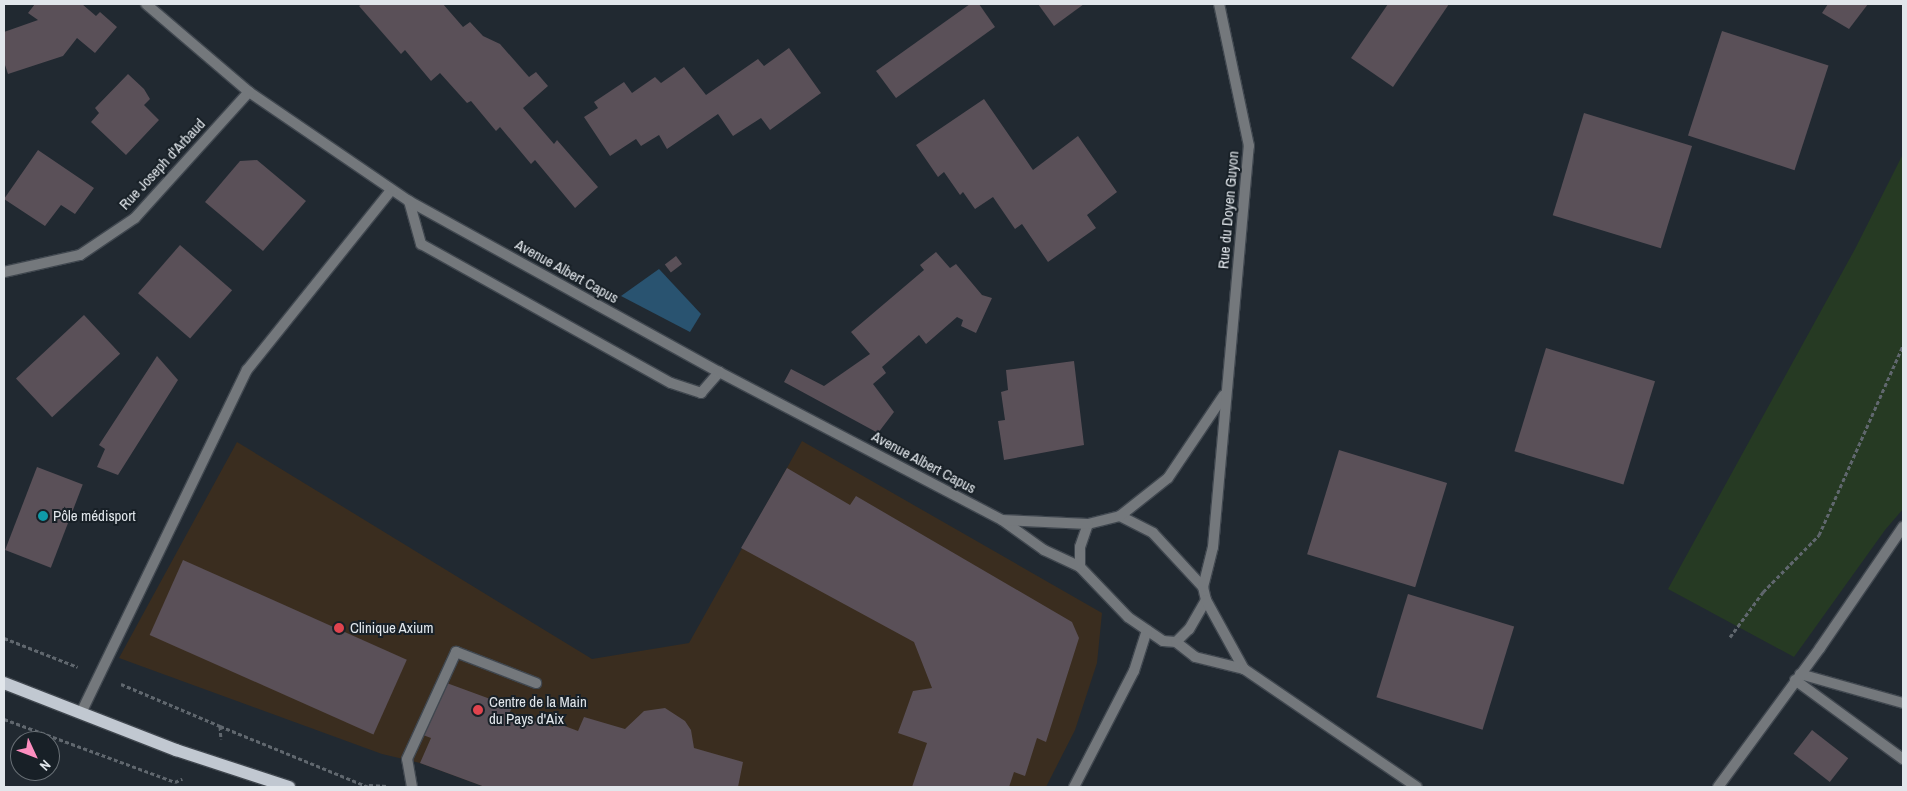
<!DOCTYPE html>
<html>
<head>
<meta charset="utf-8">
<style>
  body { margin:0 }
  #map { position:relative; width:1907px; height:791px; overflow:hidden; background:#212931; font-family:"Archivo Narrow",sans-serif }
  div>[style] { position:absolute }
  .medical>* { inset:0; background:#3a2d1f }
  .green>* { inset:0; background:#263a23 }
  .water>* { inset:0; background:#295370 }
  .building>* { inset:0; background:#5a5058; transform-origin:0 0 }
  .path>* { height:3px; margin-top:-1.5px; transform-origin:0; background:repeating-linear-gradient(90deg,#60676e 0 4px,transparent 0 6.5px) }
  .roads { filter:drop-shadow(1px 0 #40474f) drop-shadow(-1px 0 #40474f) drop-shadow(0 1px #40474f) drop-shadow(0 -1px #40474f) }
  .service>* { height:10px; margin:-5px; padding:0 5px; transform-origin:5px; border-radius:5px; background:#74787c }
  .minor>* { height:10px; margin:-5px; padding:0 5px; transform-origin:5px; border-radius:5px; background:#74787c }
  .primary>* { height:12px; margin:-6px; padding:0 6px; transform-origin:6px; border-radius:6px; background:#c1c8d1 }
  .dots>* { width:14px; height:14px; translate:-50% -50%; box-sizing:border-box; border:2px solid #182027; border-radius:50% }
  span { translate:-50% -50%; white-space:nowrap; text-align:center; line-height:1.15; -webkit-text-stroke:4px #182027; paint-order:stroke }
  .street-label { font-size:15px; color:#e1e6eb }
  .poi-label { font-size:15px; color:#e1e6eb }
  .left { translate:0 -50%; text-align:left }
  .frame { position:absolute; inset:0; border:5px solid #e1e6eb; pointer-events:none }
  .north { position:absolute; left:10px; top:731px; width:50px; height:50px; box-sizing:border-box; background:#182027; border:1px solid #686f75; border-radius:50%; rotate:133deg; font-size:14px; font-weight:700; line-height:20px; text-align:center; color:#e1e6eb }
  .north::after { content:''; display:block; margin:auto; width:18px; height:22px; background:#fd8ebf; clip-path:polygon(50% 0,100% 100%,50% 72%,0 100%) }
</style>
</head>
<body>
<div id="map">
  <div class="medical">
    <div style="clip-path:polygon(802px 441px,1102px 613px,1097px 663px,1075px 730px,1046px 787px,485px 787px,420px 763px,382px 754px,119px 658px,237px 442px,592px 659px,689px 643px)"></div>
  </div>
  <div class="green">
    <div style="clip-path:polygon(1903px 154px,1903px 509px,1885px 530px,1794px 657px,1668px 589px,1855px 249px)"></div>
  </div>
  <div class="water">
    <div style="clip-path:polygon(659px 269px,701px 314px,690px 332px,621px 296px)"></div>
  </div>
  <div class="building">
    <div style="clip-path:polygon(35px 4px,82px 4px,96px 16px,100px 12px,117px 27px,95px 53px,77px 38px,63px 56px,8px 74px,4px 62px,4px 32px,38px 20px,28px 13px)"></div>
    <div style="clip-path:polygon(362px 4px,443px 4px,463px 27px,470px 22px,483px 36px,500px 44px,529px 77px,536px 72px,548px 86px,523px 108px,554px 144px,557px 140px,598px 187px,575px 208px,535px 160px,531px 164px,500px 127px,496px 131px,471px 101px,467px 103px,440px 73px,431px 81px,405px 50px,401px 54px,359px 6px)"></div>
    <div style="clip-path:polygon(970px 4px,979px 4px,995px 27px,896px 98px,876px 71px)"></div>
    <div style="clip-path:polygon(1038px 4px,1084px 4px,1054px 26px)"></div>
    <div style="clip-path:polygon(1388px 4px,1449px 4px,1393px 87px,1351px 58px)"></div>
    <div style="clip-path:polygon(1828px 4px,1868px 4px,1849px 29px,1822px 13px)"></div>
    <div style="left:1722px;top:31px;width:112px;height:110px;rotate:18deg"></div>
    <div style="clip-path:polygon(789px 48px,821px 93px,770px 130px,761px 118px,733px 136px,718px 114px,667px 149px,659px 135px,641px 146px,636px 139px,610px 156px,584px 117px,598px 108px,594px 102px,624px 82px,632px 93px,655px 77px,661px 83px,684px 67px,706px 95px,758px 59px,764px 66px)"></div>
    <div style="clip-path:polygon(128px 74px,144px 89px,150px 99px,144px 105px,159px 120px,126px 155px,91px 122px,99px 113px,95px 108px)"></div>
    <div style="clip-path:polygon(984px 99px,1033px 170px,1078px 136px,1117px 192px,1087px 215px,1096px 228px,1048px 262px,1022px 224px,1015px 229px,993px 197px,975px 209px,963px 192px,960px 195px,944px 172px,938px 177px,916px 145px)"></div>
    <div style="left:1584px;top:113px;width:113px;height:107px;rotate:17deg"></div>
    <div style="clip-path:polygon(38px 150px,94px 188px,75px 214px,61px 205px,45px 226px,4px 199px)"></div>
    <div style="clip-path:polygon(257px 160px,306px 201px,263px 251px,205px 202px,240px 161px)"></div>
    <div style="left:180px;top:245px;width:69px;height:64px;rotate:41deg"></div>
    <div style="clip-path:polygon(936px 252px,950px 268px,956px 264px,982px 295px,992px 298px,976px 333px,961px 326px,963px 320px,957px 317px,926px 344px,919px 335px,882px 367px,886px 373px,873px 384px,894px 412px,878px 433px,784px 382px,791px 369px,824px 386px,870px 354px,851px 332px,924px 270px,920px 265px)"></div>
    <div style="left:676px;top:256px;width:10px;height:14px;rotate:53deg"></div>
    <div style="left:84px;top:315px;width:53px;height:93px;rotate:47deg"></div>
    <div style="left:1546px;top:348px;width:114px;height:108px;rotate:17deg"></div>
    <div style="clip-path:polygon(157px 356px,178px 380px,118px 475px,97px 467px,105px 449px,99px 445px)"></div>
    <div style="clip-path:polygon(1074px 361px,1084px 445px,1004px 460px,998px 421px,1005px 420px,1001px 392px,1008px 390px,1006px 370px)"></div>
    <div style="left:1339px;top:450px;width:113px;height:109px;rotate:17deg"></div>
    <div style="left:37px;top:467px;width:49px;height:89px;rotate:21deg"></div>
    <div style="clip-path:polygon(787px 468px,850px 505px,856px 496px,1072px 622px,1079px 638px,1046px 742px,1037px 738px,1025px 776px,1014px 772px,1009px 787px,912px 787px,927px 743px,898px 733px,913px 691px,932px 688px,914px 642px,741px 548px)"></div>
    <div style="left:183px;top:560px;width:245px;height:82px;rotate:24deg"></div>
    <div style="left:1408px;top:594px;width:111px;height:108px;rotate:17deg"></div>
    <div style="clip-path:polygon(444px 682px,512px 707px,510px 712px,553px 727px,554px 722px,578px 731px,584px 717px,625px 729px,644px 711px,665px 708px,685px 721px,691px 730px,694px 748px,743px 762px,738px 787px,485px 787px,420px 763px,431px 738px,423px 735px)"></div>
    <div style="left:1812px;top:730px;width:46px;height:30px;rotate:38deg"></div>
  </div>
  <div class="path">
    <div style="left:1730px;top:637px;width:56px;rotate:-53.7deg"></div>
    <div style="left:1763px;top:592px;width:80px;rotate:-45.5deg"></div>
    <div style="left:1819px;top:535px;width:208px;rotate:-66.1deg"></div>
    <div style="left:4px;top:638px;width:79px;rotate:21.4deg"></div>
    <div style="left:121px;top:684px;width:108px;rotate:23deg"></div>
    <div style="left:220px;top:726px;width:13px;rotate:86deg"></div>
    <div style="left:4px;top:719px;width:182px;rotate:20.2deg"></div>
    <div style="left:175px;top:782px;width:8px;rotate:-23deg"></div>
    <div style="left:220px;top:726px;width:161px;rotate:22.3deg"></div>
    <div style="left:369px;top:785px;width:18px;rotate:3deg"></div>
  </div>
  <div class="roads">
    <div class="service">
      <div style="left:409px;top:201px;width:45px;rotate:74.4deg"></div>
      <div style="left:421px;top:244px;width:286px;rotate:29.1deg"></div>
      <div style="left:671px;top:383px;width:32px;rotate:18deg"></div>
      <div style="left:701px;top:393px;width:28px;rotate:-49deg"></div>
      <div style="left:1800px;top:674px;width:107px;rotate:15.7deg"></div>
      <div style="left:1795px;top:680px;width:134px;rotate:36.2deg"></div>
      <div style="left:412px;top:787px;width:28px;rotate:-100deg"></div>
      <div style="left:407px;top:759px;width:118px;rotate:-65.4deg"></div>
      <div style="left:456px;top:652px;width:86px;rotate:21.2deg"></div>
      <div style="left:1718px;top:787px;width:172px;rotate:-53.7deg"></div>
      <div style="left:1820px;top:648px;width:147px;rotate:-55.6deg"></div>
    </div>
    <div class="minor">
      <div style="left:146px;top:4px;width:135px;rotate:40.5deg"></div>
      <div style="left:249px;top:92px;width:194px;rotate:34.3deg"></div>
      <div style="left:409px;top:201px;width:354px;rotate:28.9deg"></div>
      <div style="left:719px;top:372px;width:319px;rotate:27.6deg"></div>
      <div style="left:1002px;top:520px;width:52px;rotate:35.5deg"></div>
      <div style="left:1044px;top:550px;width:40px;rotate:25deg"></div>
      <div style="left:4px;top:272px;width:78px;rotate:-12.6deg"></div>
      <div style="left:80px;top:255px;width:66px;rotate:-33.9deg"></div>
      <div style="left:135px;top:218px;width:170px;rotate:-47.9deg"></div>
      <div style="left:1120px;top:516px;width:37px;rotate:27deg"></div>
      <div style="left:1153px;top:533px;width:74px;rotate:47.2deg"></div>
      <div style="left:1203px;top:587px;width:13px;rotate:77deg"></div>
      <div style="left:1206px;top:600px;width:34px;rotate:120deg"></div>
      <div style="left:1189px;top:629px;width:18px;rotate:135deg"></div>
      <div style="left:1176px;top:642px;width:13px;rotate:-176deg"></div>
      <div style="left:1163px;top:641px;width:42px;rotate:-145.6deg"></div>
      <div style="left:1128px;top:617px;width:69px;rotate:-133.8deg"></div>
      <div style="left:1080px;top:567px;width:20px;rotate:-90deg"></div>
      <div style="left:1080px;top:547px;width:24px;rotate:-71deg"></div>
      <div style="left:1088px;top:524px;width:33px;rotate:-14deg"></div>
      <div style="left:1120px;top:516px;width:61px;rotate:-38.4deg"></div>
      <div style="left:1168px;top:478px;width:100px;rotate:-56deg"></div>
      <div style="left:1002px;top:520px;width:86px;rotate:2.7deg"></div>
      <div style="left:1203px;top:587px;width:41px;rotate:-76deg"></div>
      <div style="left:1213px;top:547px;width:403px;rotate:-84.9deg"></div>
      <div style="left:1249px;top:146px;width:145px;rotate:-101.9deg"></div>
      <div style="left:1206px;top:600px;width:79px;rotate:61.2deg"></div>
      <div style="left:1176px;top:642px;width:24px;rotate:38deg"></div>
      <div style="left:1195px;top:657px;width:50px;rotate:13.8deg"></div>
      <div style="left:1244px;top:669px;width:209px;rotate:34.3deg"></div>
      <div style="left:81px;top:713px;width:381px;rotate:-64.2deg"></div>
      <div style="left:247px;top:370px;width:231px;rotate:-51.3deg"></div>
      <div style="left:1074px;top:787px;width:131px;rotate:-62.7deg"></div>
      <div style="left:1134px;top:671px;width:43px;rotate:-72.4deg"></div>
    </div>
    <div class="primary">
      <div style="left:4px;top:683px;width:185px;rotate:21.3deg"></div>
      <div style="left:176px;top:750px;width:119px;rotate:18.1deg"></div>
    </div>
  </div>
  <div class="dots">
    <div style="left:43px;top:516px;background:#0f9aa8"></div>
    <div style="left:339px;top:628px;background:#e0444e"></div>
    <div style="left:478px;top:710px;background:#e0444e"></div>
  </div>
  <div class="street-label">
    <span style="left:162px;top:164px;rotate:-47deg">Rue Joseph d'Arbaud</span>
    <span style="left:1228px;top:210px;rotate:-85deg">Rue du Doyen Guyon</span>
    <span style="left:567px;top:271px;rotate:29deg">Avenue Albert Capus</span>
    <span style="left:924px;top:462px;rotate:28deg">Avenue Albert Capus</span>
  </div>
  <div class="poi-label">
    <span class="left" style="left:53px;top:516px">Pôle médisport</span>
    <span class="left" style="left:350px;top:628px">Clinique Axium</span>
    <span class="left" style="left:489px;top:710px">Centre de la Main<br>du Pays d'Aix</span>
  </div>
  <div class="frame"></div>
  <div class="north">N</div>
</div>
</body>
</html>
